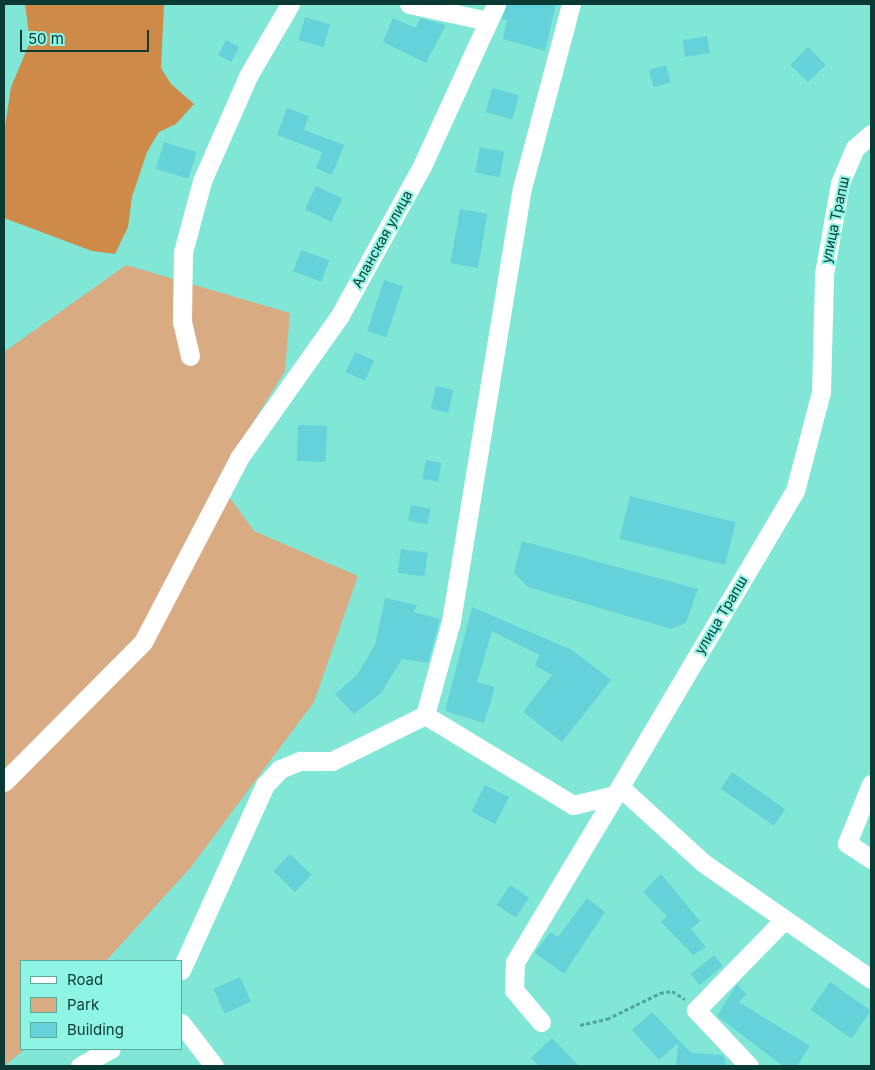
<!DOCTYPE html>
<html>
<head>
<meta charset="utf-8">
<style>
  body { margin:0 }
  #map { position:relative; width:875px; height:1070px; overflow:hidden; background:#80e7d7; font-family:Inter,sans-serif }
  div>[style] { position:absolute }
  .green>* { inset:0; background:#d9ab83 }
  .forest>* { inset:0; background:#ce8a49 }
  .building>* { inset:0; background:#65d1d9; transform-origin:0 0 }
  .path>* { height:3px; margin-top:-1.5px; transform-origin:0; background:repeating-linear-gradient(90deg,#53a498 0 4px,transparent 0 6.5px) }
  .minor>* { height:19px; margin:-9.5px; padding:0 9.5px; transform-origin:9.5px; border-radius:9.5px; background:#fff }
  span { translate:-50% -50%; white-space:nowrap; text-align:center; line-height:1.15; -webkit-text-stroke:4px #8ef4e4; paint-order:stroke }
  .street-label { font-size:14px; color:#0b3a34 }
  .frame { position:absolute; inset:0; border:5px solid #0b3a34; pointer-events:none }
  .legend { position:absolute; left:20px; top:960px; width:162px; height:90px; box-sizing:border-box; background:#8ef4e4; border:1px solid #5aaa9e; margin:0; padding:6px 9px; list-style:none; font-size:15px; color:#0b3a34 }
  .legend li { display:flex; align-items:center; gap:10px; height:25px }
  .legend b { width:25px; border:1px solid #5aaa9e }
  .scale { position:absolute; left:20px; top:30px; width:129px; height:22px; box-sizing:border-box; border:2px solid #0b3a34; border-top:0; padding-left:6px; font-size:15px; line-height:18px; white-space:nowrap; color:#0b3a34; -webkit-text-stroke:4px #8ef4e4; paint-order:stroke }
</style>
</head>
<body>
<div id="map">
  <div class="green">
    <div style="clip-path:polygon(126px 265px,290px 313px,285px 371px,217px 480px,254px 531px,358px 576px,314px 702px,191px 867px,106px 961px,21px 961px,21px 1049px,25px 1049px,4px 1066px,4px 352px)"></div>
  </div>
  <div class="forest">
    <div style="clip-path:polygon(25px 4px,164px 4px,161px 68px,171px 84px,194px 104px,176px 124px,159px 132px,147px 152px,132px 197px,128px 227px,115px 254px,92px 251px,4px 218px,4px 133px,11px 87px,30px 42px)"></div>
  </div>
  <div class="building">
    <div style="clip-path:polygon(507px 4px,556px 4px,545px 51px,503px 39px,507px 20px,502px 19px)"></div>
    <div style="left:305px;top:17px;width:26px;height:24px;rotate:16deg"></div>
    <div style="clip-path:polygon(393px 18px,416px 28px,420px 18px,446px 25px,426px 63px,383px 42px)"></div>
    <div style="left:707px;top:36px;width:17px;height:25px;rotate:80deg"></div>
    <div style="left:226px;top:40px;width:15px;height:17px;rotate:28deg"></div>
    <div style="left:808px;top:47px;width:25px;height:25px;rotate:45deg"></div>
    <div style="left:666px;top:65px;width:18px;height:18px;rotate:74deg"></div>
    <div style="left:492px;top:88px;width:28px;height:25px;rotate:15deg"></div>
    <div style="clip-path:polygon(287px 108px,309px 116px,304px 130px,344px 145px,332px 175px,316px 168px,322px 152px,277px 135px)"></div>
    <div style="left:164px;top:142px;width:34px;height:28px;rotate:17deg"></div>
    <div style="left:480px;top:147px;width:25px;height:26px;rotate:11deg"></div>
    <div style="left:316px;top:186px;width:29px;height:26px;rotate:25deg"></div>
    <div style="left:460px;top:209px;width:28px;height:55px;rotate:10deg"></div>
    <div style="left:301px;top:250px;width:30px;height:23px;rotate:20deg"></div>
    <div style="left:384px;top:280px;width:20px;height:54px;rotate:18deg"></div>
    <div style="left:355px;top:352px;width:21px;height:22px;rotate:25deg"></div>
    <div style="left:436px;top:386px;width:18px;height:23px;rotate:13deg"></div>
    <div style="left:298px;top:425px;width:29px;height:36px;rotate:2deg"></div>
    <div style="left:426px;top:460px;width:16px;height:19px;rotate:11deg"></div>
    <div style="left:630px;top:496px;width:109px;height:44px;rotate:14deg"></div>
    <div style="left:411px;top:505px;width:20px;height:16px;rotate:11deg"></div>
    <div style="clip-path:polygon(522px 541px,698px 589px,686px 623px,671px 629px,528px 587px,514px 573px)"></div>
    <div style="left:401px;top:549px;width:27px;height:24px;rotate:8deg"></div>
    <div style="clip-path:polygon(385px 598px,417px 605px,414px 612px,440px 619px,428px 663px,402px 659px,382px 692px,354px 714px,335px 694px,357px 675px,375px 645px)"></div>
    <div style="clip-path:polygon(472px 607px,572px 650px,611px 680px,562px 742px,523px 712px,552px 675px,535px 666px,539px 655px,492px 631px,477px 682px,495px 687px,484px 723px,445px 711px)"></div>
    <div style="left:732px;top:772px;width:65px;height:20px;rotate:35deg"></div>
    <div style="left:485px;top:785px;width:27px;height:30px;rotate:27deg"></div>
    <div style="left:290px;top:854px;width:30px;height:24px;rotate:44deg"></div>
    <div style="clip-path:polygon(661px 874px,700px 921px,691px 929px,706px 947px,693px 955px,661px 922px,667px 916px,643px 892px)"></div>
    <div style="left:510px;top:885px;width:23px;height:24px;rotate:34deg"></div>
    <div style="clip-path:polygon(587px 898px,605px 912px,564px 974px,535px 953px,550px 932px,558px 937px)"></div>
    <div style="left:714px;top:955px;width:14px;height:30px;rotate:51deg"></div>
    <div style="left:240px;top:977px;width:27px;height:29px;rotate:66deg"></div>
    <div style="left:830px;top:982px;width:50px;height:34px;rotate:35deg"></div>
    <div style="clip-path:polygon(737px 984px,746px 994px,739px 1002px,810px 1046px,797px 1066px,783px 1066px,717px 1016px)"></div>
    <div style="clip-path:polygon(652px 1012px,691px 1053px,723px 1055px,727px 1066px,676px 1066px,678px 1043px,659px 1060px,632px 1030px)"></div>
    <div style="clip-path:polygon(552px 1038px,579px 1066px,539px 1066px,531px 1058px)"></div>
  </div>
  <div class="path">
    <div style="left:580px;top:1025px;width:28px;rotate:-13deg"></div>
    <div style="left:607px;top:1019px;width:59px;rotate:-26.1deg"></div>
    <div style="left:660px;top:993px;width:12px;rotate:-9deg"></div>
    <div style="left:672px;top:991px;width:15px;rotate:32deg"></div>
  </div>
  <div class="minor">
    <div style="left:409px;top:4px;width:81px;rotate:12.1deg"></div>
    <div style="left:190px;top:356px;width:35px;rotate:-103deg"></div>
    <div style="left:182px;top:322px;width:70px;rotate:-89.2deg"></div>
    <div style="left:183px;top:252px;width:73px;rotate:-75deg"></div>
    <div style="left:202px;top:181px;width:115px;rotate:-66.3deg"></div>
    <div style="left:248px;top:76px;width:83px;rotate:-59.7deg"></div>
    <div style="left:425px;top:715px;width:173px;rotate:31.3deg"></div>
    <div style="left:573px;top:805px;width:43px;rotate:-13.4deg"></div>
    <div style="left:615px;top:795px;width:353px;rotate:-59.4deg"></div>
    <div style="left:795px;top:491px;width:102px;rotate:-75.3deg"></div>
    <div style="left:821px;top:392px;width:118px;rotate:-88.5deg"></div>
    <div style="left:824px;top:274px;width:92px;rotate:-80deg"></div>
    <div style="left:840px;top:183px;width:38px;rotate:-67deg"></div>
    <div style="left:855px;top:148px;width:21px;rotate:-41deg"></div>
    <div style="left:4px;top:782px;width:197px;rotate:-45.2deg"></div>
    <div style="left:143px;top:642px;width:208px;rotate:-62.4deg"></div>
    <div style="left:239px;top:458px;width:173px;rotate:-54.7deg"></div>
    <div style="left:339px;top:317px;width:172px;rotate:-61.2deg"></div>
    <div style="left:422px;top:166px;width:178px;rotate:-65.4deg"></div>
    <div style="left:871px;top:784px;width:64px;rotate:112.1deg"></div>
    <div style="left:847px;top:843px;width:29px;rotate:34deg"></div>
    <div style="left:620px;top:787px;width:111px;rotate:42.4deg"></div>
    <div style="left:702px;top:862px;width:206px;rotate:34.7deg"></div>
    <div style="left:181px;top:970px;width:203px;rotate:-65.6deg"></div>
    <div style="left:265px;top:785px;width:22px;rotate:-47deg"></div>
    <div style="left:280px;top:769px;width:22px;rotate:-22deg"></div>
    <div style="left:300px;top:761px;width:32px"></div>
    <div style="left:332px;top:761px;width:104px;rotate:-26.3deg"></div>
    <div style="left:425px;top:715px;width:98px;rotate:-74.5deg"></div>
    <div style="left:451px;top:621px;width:439px;rotate:-80.7deg"></div>
    <div style="left:522px;top:188px;width:190px;rotate:-75.1deg"></div>
    <div style="left:541px;top:1022px;width:42px;rotate:-130.2deg"></div>
    <div style="left:514px;top:990px;width:28px;rotate:-88deg"></div>
    <div style="left:515px;top:962px;width:195px;rotate:-59.1deg"></div>
    <div style="left:181px;top:1023px;width:54px;rotate:52.5deg"></div>
    <div style="left:80px;top:1066px;width:35px;rotate:-29deg"></div>
    <div style="left:749px;top:1066px;width:77px;rotate:-133.4deg"></div>
    <div style="left:696px;top:1010px;width:124px;rotate:-45.7deg"></div>
  </div>
  <div class="street-label">
    <span style="left:835px;top:220px;rotate:-78deg">улица Трапш</span>
    <span style="left:382px;top:239px;rotate:-61deg">Аланская улица</span>
    <span style="left:721px;top:615px;rotate:-59deg">улица Трапш</span>
  </div>
  <div class="frame"></div>
  <ul class="legend">
  <li><b style="height:6px;background:#fff"></b>Road</li>
  <li><b style="height:14px;background:#d9ab83"></b>Park</li>
  <li><b style="height:14px;background:#65d1d9"></b>Building</li>
  </ul>
  <div class="scale">50 m</div>
</div>
</body>
</html>
